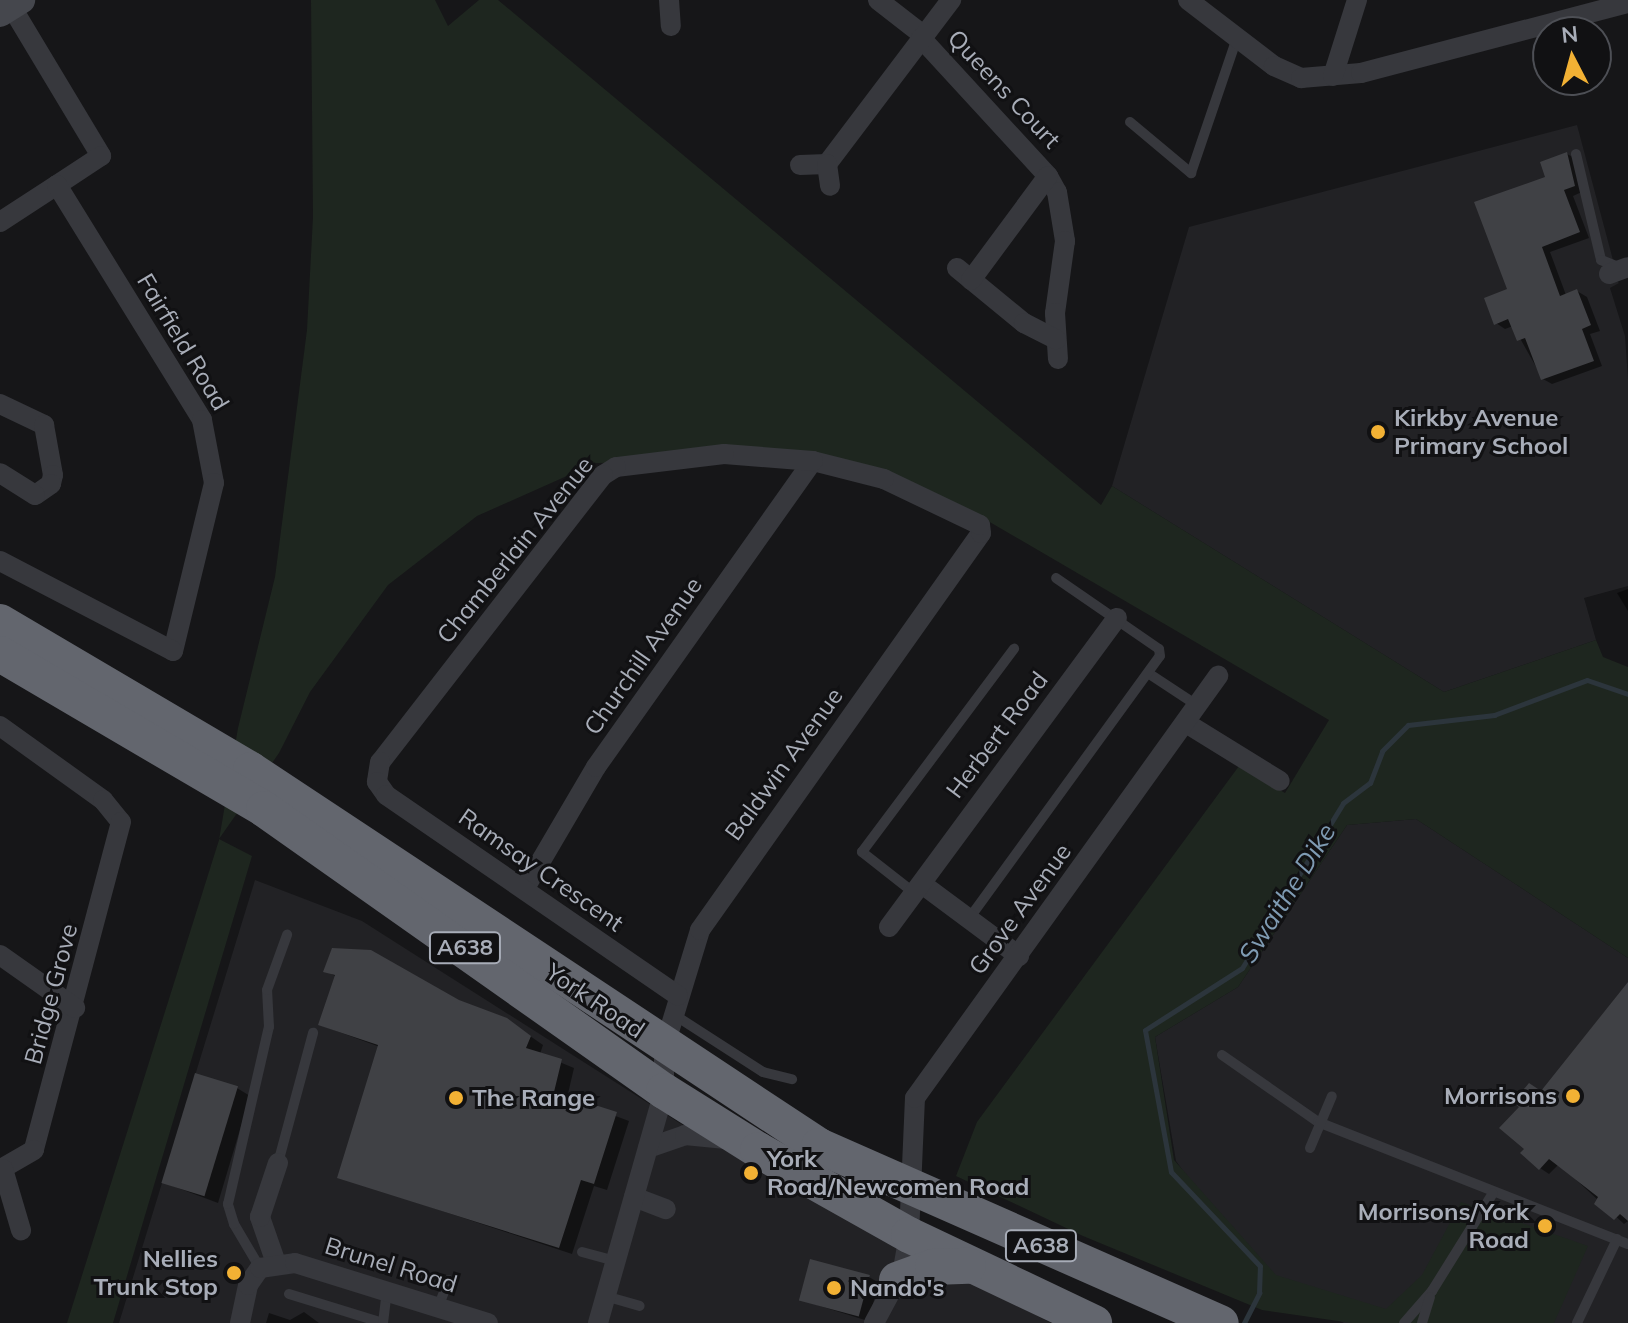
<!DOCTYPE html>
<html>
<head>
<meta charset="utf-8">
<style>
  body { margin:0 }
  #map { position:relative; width:1628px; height:1323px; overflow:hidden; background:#161618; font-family:Mulish,sans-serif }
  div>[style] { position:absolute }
  .built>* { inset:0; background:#222225 }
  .green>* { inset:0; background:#1e261f }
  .shadow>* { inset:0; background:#0007 }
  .stream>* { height:5px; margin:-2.5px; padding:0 2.5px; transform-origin:2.5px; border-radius:2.5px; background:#2c353c }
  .building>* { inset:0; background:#404145; transform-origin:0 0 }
  .lane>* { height:10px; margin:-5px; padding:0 5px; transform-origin:5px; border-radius:5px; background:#37383d }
  .street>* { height:20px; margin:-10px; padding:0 10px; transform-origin:10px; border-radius:10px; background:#37383d }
  .secondary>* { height:28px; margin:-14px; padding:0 14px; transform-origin:14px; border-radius:14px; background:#45474d }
  .highway>* { height:36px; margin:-18px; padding:0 18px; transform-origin:18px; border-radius:18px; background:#63666e }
  .dots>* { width:22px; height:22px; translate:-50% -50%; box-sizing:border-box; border:4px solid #111113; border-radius:50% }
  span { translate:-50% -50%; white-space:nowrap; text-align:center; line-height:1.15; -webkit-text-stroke:6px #111113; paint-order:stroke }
  .shield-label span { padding:2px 6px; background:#111113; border:2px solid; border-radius:6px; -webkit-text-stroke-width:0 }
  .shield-label { font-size:22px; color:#a8adb8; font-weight:700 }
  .street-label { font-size:24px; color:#a8adb8 }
  .poi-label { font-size:24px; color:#a8adb8; font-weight:700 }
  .left { translate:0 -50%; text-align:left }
  .right { translate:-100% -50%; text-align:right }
  .water-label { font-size:26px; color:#7f9bb3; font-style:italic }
  .north { position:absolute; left:1532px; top:16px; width:80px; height:80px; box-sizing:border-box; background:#111113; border:2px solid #4d4f55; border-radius:50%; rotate:354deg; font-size:22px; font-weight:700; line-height:32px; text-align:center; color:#a8adb8 }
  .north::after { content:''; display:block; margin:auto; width:28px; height:36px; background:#f2b134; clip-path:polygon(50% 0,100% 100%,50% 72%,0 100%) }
</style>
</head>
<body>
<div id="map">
  <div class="built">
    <div style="clip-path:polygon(1577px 125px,1613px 260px,1609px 274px,1619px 283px,1610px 288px,1625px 336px,1628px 379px,1628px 586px,1584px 598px,1596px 640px,1444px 692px,1112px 486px,1189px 227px)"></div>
    <div style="clip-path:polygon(1416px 819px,1628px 958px,1628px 1323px,1344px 1323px,1268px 1287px,1176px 1161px,1155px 1037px,1238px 987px,1347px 825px)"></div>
    <div style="clip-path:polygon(255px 880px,362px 921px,711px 1143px,1051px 1323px,119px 1323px)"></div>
  </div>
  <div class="green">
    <div style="clip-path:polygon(311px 0,435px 0,448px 26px,479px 0,498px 0,1101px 505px,1112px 486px,1444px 692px,1596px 640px,1603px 657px,1628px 667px,1628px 958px,1416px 819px,1347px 825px,1238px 987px,1155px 1037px,1174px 1160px,1276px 1275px,1386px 1309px,1422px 1275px,1461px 1202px,1588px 1246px,1554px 1323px,1352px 1323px,1262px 1310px,1083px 1236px,956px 1176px,977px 1122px,1239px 766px,1285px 793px,1329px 720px,988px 521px,813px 461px,596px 463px,477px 516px,388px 585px,310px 692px,279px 753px,219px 839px,252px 856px,113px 1323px,67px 1323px,219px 840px,238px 728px,275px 577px,307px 330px,313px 217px)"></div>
  </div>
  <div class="shadow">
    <div style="clip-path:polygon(1567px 154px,1577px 159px,1584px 191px,1573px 196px,1589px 238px,1550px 252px,1566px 295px,1577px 291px,1587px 297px,1600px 331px,1590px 334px,1602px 366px,1552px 384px,1543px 379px,1513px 326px,1505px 329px,1496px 323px,1548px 178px)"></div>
    <div style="clip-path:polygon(1628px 589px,1628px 611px,1617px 593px)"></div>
    <div style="clip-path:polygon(326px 971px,458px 1002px,520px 1029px,543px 1045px,540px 1054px,574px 1068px,567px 1098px,629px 1121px,607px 1190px,594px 1186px,572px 1254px,340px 1177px,380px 1047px,320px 1025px,337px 977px)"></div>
    <div style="clip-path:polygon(1628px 986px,1628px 1221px,1624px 1224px,1559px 1164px,1549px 1174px,1540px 1168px,1527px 1149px,1542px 1093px)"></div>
    <div style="clip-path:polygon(237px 1088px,250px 1096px,218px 1203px,162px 1182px)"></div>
    <div style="clip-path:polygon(869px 1277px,879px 1283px,868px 1321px,801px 1300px)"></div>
    <div style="clip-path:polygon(304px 1312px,319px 1323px,266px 1323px,269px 1313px,290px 1320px)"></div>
  </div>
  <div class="stream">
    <div style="left:1244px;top:1323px;width:34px;rotate:-63deg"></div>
    <div style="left:1259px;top:1293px;width:27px;rotate:-88deg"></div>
    <div style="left:1260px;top:1266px;width:129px;rotate:-133.4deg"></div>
    <div style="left:1171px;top:1172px;width:144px;rotate:-100.4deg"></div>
    <div style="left:1145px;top:1030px;width:115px;rotate:-32.6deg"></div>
    <div style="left:1242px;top:968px;width:193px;rotate:-58.5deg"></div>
    <div style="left:1343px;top:803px;width:34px;rotate:-37deg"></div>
    <div style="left:1370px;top:783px;width:34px;rotate:-69deg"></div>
    <div style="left:1382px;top:751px;width:37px;rotate:-45deg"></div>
    <div style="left:1408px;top:725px;width:87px;rotate:-6.6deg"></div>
    <div style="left:1494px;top:715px;width:99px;rotate:-20.6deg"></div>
    <div style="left:1587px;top:680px;width:43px;rotate:18.9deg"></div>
  </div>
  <div class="building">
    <div style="clip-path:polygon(1567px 152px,1575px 186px,1564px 190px,1580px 232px,1542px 247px,1560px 296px,1577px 289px,1591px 325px,1582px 329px,1594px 361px,1541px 380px,1525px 338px,1517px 341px,1508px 319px,1494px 325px,1484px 298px,1507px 289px,1474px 202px,1545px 177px,1540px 162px)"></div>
    <div style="clip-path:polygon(332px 948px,371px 950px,459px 1000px,507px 1018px,531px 1036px,526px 1048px,562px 1059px,554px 1092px,617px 1112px,594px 1184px,581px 1180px,559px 1248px,337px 1178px,378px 1045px,318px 1025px,335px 975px,323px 972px)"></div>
    <div style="clip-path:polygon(1628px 982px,1628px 1221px,1620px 1214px,1614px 1220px,1594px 1204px,1598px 1197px,1549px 1159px,1539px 1170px,1520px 1153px,1524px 1149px,1499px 1128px,1519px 1107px,1513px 1102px,1529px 1083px,1541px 1091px)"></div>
    <div style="left:195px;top:1073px;width:45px;height:115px;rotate:17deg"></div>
    <div style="left:810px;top:1259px;width:62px;height:43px;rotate:15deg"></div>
  </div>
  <div class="lane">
    <div style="left:1130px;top:122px;width:80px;rotate:39.9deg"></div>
    <div style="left:1191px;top:173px;width:143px;rotate:-71.2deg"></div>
    <div style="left:1576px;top:154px;width:109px;rotate:76.7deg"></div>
    <div style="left:1601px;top:260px;width:22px;rotate:22deg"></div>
    <div style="left:1148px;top:673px;width:60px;rotate:33.4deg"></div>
    <div style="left:913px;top:892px;width:65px;rotate:-141.9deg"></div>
    <div style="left:862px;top:852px;width:254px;rotate:-53.2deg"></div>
    <div style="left:968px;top:920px;width:326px;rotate:-54deg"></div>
    <div style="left:1160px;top:656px;width:7px;rotate:-98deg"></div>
    <div style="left:1159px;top:649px;width:125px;rotate:-145.4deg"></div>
    <div style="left:673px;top:1014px;width:107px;rotate:32.8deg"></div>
    <div style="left:763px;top:1072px;width:30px;rotate:14deg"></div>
    <div style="left:1222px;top:1055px;width:117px;rotate:34.9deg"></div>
    <div style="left:1318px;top:1122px;width:333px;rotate:21.5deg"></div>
    <div style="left:1310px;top:1148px;width:56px;rotate:-67.1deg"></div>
    <div style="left:278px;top:1163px;width:135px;rotate:-74.9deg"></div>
    <div style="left:582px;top:1252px;width:34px;rotate:15deg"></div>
    <div style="left:260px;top:1268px;width:51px;rotate:-120.6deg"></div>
    <div style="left:234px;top:1224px;width:21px;rotate:-107deg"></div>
    <div style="left:228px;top:1204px;width:182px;rotate:-77deg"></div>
    <div style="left:269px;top:1027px;width:37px;rotate:-93deg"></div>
    <div style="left:267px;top:990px;width:59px;rotate:-70deg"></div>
    <div style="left:289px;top:1294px;width:95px;rotate:17.1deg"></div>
    <div style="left:605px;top:1296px;width:36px;rotate:16deg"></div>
    <div style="left:438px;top:1307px;width:29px;rotate:-68deg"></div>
    <div style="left:383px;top:1323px;width:31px;rotate:-83deg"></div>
    <div style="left:1404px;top:1323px;width:43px;rotate:-48.8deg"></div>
    <div style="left:1432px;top:1291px;width:115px;rotate:-58.1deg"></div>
    <div style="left:1422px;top:1323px;width:27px;rotate:-73deg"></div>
    <div style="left:1577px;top:1323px;width:93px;rotate:-64.5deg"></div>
  </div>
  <div class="street">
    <div style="left:669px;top:0;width:26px;rotate:86deg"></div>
    <div style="left:878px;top:0;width:57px;rotate:37.9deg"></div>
    <div style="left:1188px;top:0;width:108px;rotate:37.5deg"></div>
    <div style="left:1274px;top:66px;width:30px;rotate:24deg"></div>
    <div style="left:1301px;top:78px;width:60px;rotate:-4.8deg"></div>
    <div style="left:1361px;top:73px;width:276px;rotate:-14.7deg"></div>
    <div style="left:11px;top:6px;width:175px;rotate:59deg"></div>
    <div style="left:101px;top:156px;width:53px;rotate:146.6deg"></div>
    <div style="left:921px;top:38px;width:188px;rotate:47.4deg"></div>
    <div style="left:1048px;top:176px;width:18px;rotate:61deg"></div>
    <div style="left:1057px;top:192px;width:50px;rotate:80.7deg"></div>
    <div style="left:1065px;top:241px;width:73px;rotate:97.9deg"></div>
    <div style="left:1055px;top:313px;width:46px;rotate:86.3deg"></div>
    <div style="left:1333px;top:76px;width:80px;rotate:-72.5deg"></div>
    <div style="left:827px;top:164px;width:206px;rotate:-52.9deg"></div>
    <div style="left:800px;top:165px;width:27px;rotate:-2deg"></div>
    <div style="left:827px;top:164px;width:22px;rotate:82deg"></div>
    <div style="left:0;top:222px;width:68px;rotate:-33deg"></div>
    <div style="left:57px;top:185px;width:276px;rotate:58.3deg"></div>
    <div style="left:202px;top:420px;width:64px;rotate:79.2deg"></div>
    <div style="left:214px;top:483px;width:173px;rotate:103.7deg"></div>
    <div style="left:173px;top:651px;width:195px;rotate:-152.5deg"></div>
    <div style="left:957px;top:268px;width:87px;rotate:39.4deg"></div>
    <div style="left:1024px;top:323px;width:36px;rotate:27deg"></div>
    <div style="left:1609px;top:274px;width:20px;rotate:-20deg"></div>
    <div style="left:971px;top:280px;width:129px;rotate:-53.5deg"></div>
    <div style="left:0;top:404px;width:49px;rotate:25.5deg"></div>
    <div style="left:44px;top:425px;width:51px;rotate:79.8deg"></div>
    <div style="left:53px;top:475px;width:9px;rotate:103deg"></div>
    <div style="left:51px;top:484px;width:19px;rotate:145deg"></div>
    <div style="left:35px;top:495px;width:41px;rotate:-147.8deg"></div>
    <div style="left:1186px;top:723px;width:110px;rotate:31.7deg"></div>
    <div style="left:0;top:726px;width:127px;rotate:35.7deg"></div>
    <div style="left:103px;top:800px;width:28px;rotate:51deg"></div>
    <div style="left:121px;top:822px;width:339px;rotate:104.9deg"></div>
    <div style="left:34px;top:1150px;width:39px;rotate:150deg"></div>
    <div style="left:922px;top:884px;width:121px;rotate:36.6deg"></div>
    <div style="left:525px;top:888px;width:140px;rotate:-59.6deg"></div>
    <div style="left:596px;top:767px;width:375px;rotate:-54.7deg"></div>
    <div style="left:889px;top:927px;width:384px;rotate:-53.6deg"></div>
    <div style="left:0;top:955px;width:92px;rotate:35.2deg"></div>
    <div style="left:648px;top:1148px;width:39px;rotate:-19deg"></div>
    <div style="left:685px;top:1135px;width:41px;rotate:5.6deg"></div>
    <div style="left:3px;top:1169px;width:64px;rotate:73.6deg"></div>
    <div style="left:634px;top:1197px;width:34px;rotate:21deg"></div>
    <div style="left:276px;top:1263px;width:49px;rotate:-109.2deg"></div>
    <div style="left:260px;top:1217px;width:57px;rotate:-71.6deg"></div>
    <div style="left:240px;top:1323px;width:39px;rotate:-78deg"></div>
    <div style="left:248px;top:1285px;width:21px;rotate:-55deg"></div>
    <div style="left:260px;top:1268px;width:35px;rotate:-8deg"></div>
    <div style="left:295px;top:1263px;width:202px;rotate:17.3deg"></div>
    <div style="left:598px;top:1323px;width:241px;rotate:-74.1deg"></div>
    <div style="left:664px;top:1091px;width:43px;rotate:-90deg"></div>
    <div style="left:664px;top:1048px;width:123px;rotate:-73deg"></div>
    <div style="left:700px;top:930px;width:486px;rotate:-54.7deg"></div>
    <div style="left:981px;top:533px;width:8px;rotate:-97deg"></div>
    <div style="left:980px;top:525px;width:106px;rotate:-154.4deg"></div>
    <div style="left:884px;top:479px;width:73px;rotate:-165.8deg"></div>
    <div style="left:813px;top:461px;width:89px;rotate:-175.5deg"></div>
    <div style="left:724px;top:454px;width:109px;rotate:173.1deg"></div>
    <div style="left:616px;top:467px;width:15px;rotate:148deg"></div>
    <div style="left:603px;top:475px;width:363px;rotate:127.8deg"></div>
    <div style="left:380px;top:762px;width:20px;rotate:99deg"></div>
    <div style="left:377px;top:782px;width:16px;rotate:55deg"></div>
    <div style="left:386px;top:795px;width:354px;rotate:34.5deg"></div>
    <div style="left:874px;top:1323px;width:61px;rotate:-61.8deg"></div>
    <div style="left:903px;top:1269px;width:35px;rotate:-80deg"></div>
    <div style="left:909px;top:1235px;width:137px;rotate:-87.5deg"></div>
    <div style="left:915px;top:1098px;width:520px;rotate:-54.32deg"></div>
  </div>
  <div class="secondary">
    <div style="left:0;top:13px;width:25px;rotate:-32deg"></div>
  </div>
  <div class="highway">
    <div style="left:0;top:622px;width:291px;rotate:30.5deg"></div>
    <div style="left:251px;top:770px;width:681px;rotate:33.5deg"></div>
    <div style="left:819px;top:1146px;width:439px;rotate:23.8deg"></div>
    <div style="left:0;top:654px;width:306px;rotate:30.4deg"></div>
    <div style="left:264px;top:809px;width:489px;rotate:35.2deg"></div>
    <div style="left:664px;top:1091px;width:111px;rotate:32.1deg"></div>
    <div style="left:758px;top:1150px;width:173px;rotate:29.4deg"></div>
    <div style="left:909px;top:1235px;width:205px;rotate:25.4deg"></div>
    <div style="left:897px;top:1280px;width:38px;rotate:-20deg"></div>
    <div style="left:933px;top:1267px;width:35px;rotate:-2deg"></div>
  </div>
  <div class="dots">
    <div style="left:1378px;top:432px;background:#f2b134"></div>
    <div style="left:1573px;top:1096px;background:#f2b134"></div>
    <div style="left:456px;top:1098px;background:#f2b134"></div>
    <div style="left:751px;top:1173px;background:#f2b134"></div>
    <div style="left:1545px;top:1226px;background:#f2b134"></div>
    <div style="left:234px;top:1273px;background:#f2b134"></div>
    <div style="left:834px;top:1288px;background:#f2b134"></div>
  </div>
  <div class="shield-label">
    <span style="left:465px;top:948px">A638</span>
    <span style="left:1041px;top:1246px">A638</span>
  </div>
  <div class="street-label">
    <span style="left:1004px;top:89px;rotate:47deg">Queens Court</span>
    <span style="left:183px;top:342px;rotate:59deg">Fairfield Road</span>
    <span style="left:515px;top:550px;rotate:-51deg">Chamberlain Avenue</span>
    <span style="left:643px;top:656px;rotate:-55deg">Churchill Avenue</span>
    <span style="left:997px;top:735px;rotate:-53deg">Herbert Road</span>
    <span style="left:784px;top:764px;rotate:-54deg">Baldwin Avenue</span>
    <span style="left:541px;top:870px;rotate:35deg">Ramsay Crescent</span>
    <span style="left:1020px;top:909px;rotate:-54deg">Grove Avenue</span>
    <span style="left:51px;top:994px;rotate:-75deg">Bridge Grove</span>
    <span style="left:595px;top:1001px;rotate:34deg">York Road</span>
    <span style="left:391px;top:1265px;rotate:17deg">Brunel Road</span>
  </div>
  <div class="poi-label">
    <span class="left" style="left:1394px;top:432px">Kirkby Avenue<br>Primary School</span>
    <span class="right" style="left:1557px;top:1096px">Morrisons</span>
    <span class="left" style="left:472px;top:1098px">The Range</span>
    <span class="left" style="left:767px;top:1173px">York<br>Road/Newcomen Road</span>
    <span class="right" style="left:1529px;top:1226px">Morrisons/York<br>Road</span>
    <span class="right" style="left:218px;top:1273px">Nellies<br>Trunk Stop</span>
    <span class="left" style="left:850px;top:1288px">Nando's</span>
  </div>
  <div class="water-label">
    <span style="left:1287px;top:893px;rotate:-58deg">Swaithe Dike</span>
  </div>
  <div class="north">N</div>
</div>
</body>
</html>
